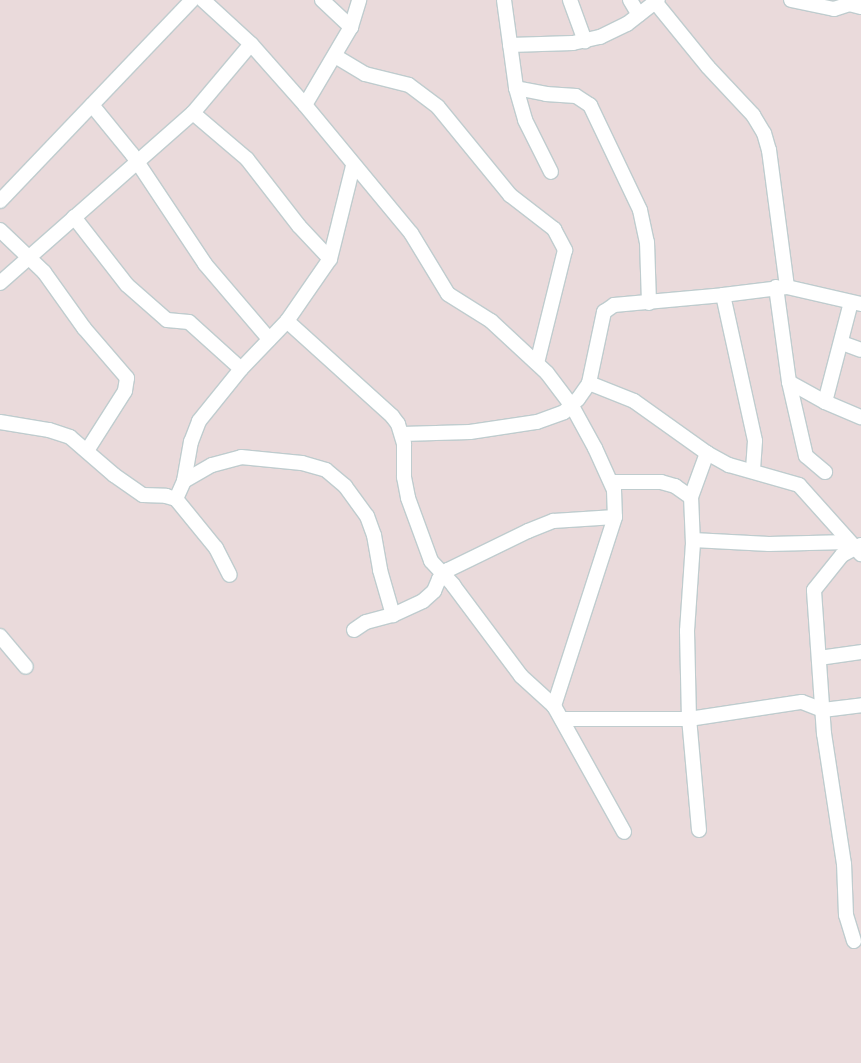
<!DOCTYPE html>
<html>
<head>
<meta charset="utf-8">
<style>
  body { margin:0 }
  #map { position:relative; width:861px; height:1063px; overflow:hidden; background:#eadadb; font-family:"Titillium Web",sans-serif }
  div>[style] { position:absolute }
  .roads { filter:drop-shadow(1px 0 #bfccce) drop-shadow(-1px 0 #bfccce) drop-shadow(0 1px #bfccce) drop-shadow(0 -1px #bfccce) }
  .minor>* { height:14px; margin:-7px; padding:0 7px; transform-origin:7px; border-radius:7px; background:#fff }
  span { translate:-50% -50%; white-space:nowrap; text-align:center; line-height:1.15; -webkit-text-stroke:3.5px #fff; paint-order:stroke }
</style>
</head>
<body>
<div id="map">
  <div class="roads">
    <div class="minor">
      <div style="left:203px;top:0;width:65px;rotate:42.5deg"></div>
      <div style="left:251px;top:44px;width:81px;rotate:48.5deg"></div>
      <div style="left:305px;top:105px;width:166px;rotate:50.4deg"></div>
      <div style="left:411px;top:233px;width:71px;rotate:58.8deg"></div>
      <div style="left:448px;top:294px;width:51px;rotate:32.1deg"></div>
      <div style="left:491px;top:321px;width:76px;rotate:42.9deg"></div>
      <div style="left:547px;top:373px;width:41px;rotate:52.9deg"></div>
      <div style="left:572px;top:406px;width:48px;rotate:61.3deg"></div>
      <div style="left:595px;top:448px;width:46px;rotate:65.7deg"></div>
      <div style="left:614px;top:490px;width:27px;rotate:88deg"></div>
      <div style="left:615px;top:517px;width:199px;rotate:107.9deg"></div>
      <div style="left:322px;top:0;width:40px;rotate:43deg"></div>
      <div style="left:504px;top:0;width:89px;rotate:82.2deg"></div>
      <div style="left:516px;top:88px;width:33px;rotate:74deg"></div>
      <div style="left:525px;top:120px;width:58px;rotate:63.4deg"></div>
      <div style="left:570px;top:0;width:44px;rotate:69.9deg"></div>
      <div style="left:630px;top:0;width:17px;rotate:59deg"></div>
      <div style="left:791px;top:0;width:44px;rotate:11.8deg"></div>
      <div style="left:834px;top:9px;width:16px;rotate:-18deg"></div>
      <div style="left:849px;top:4px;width:12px;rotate:14deg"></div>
      <div style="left:656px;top:3px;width:82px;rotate:50.9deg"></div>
      <div style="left:708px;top:67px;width:66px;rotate:46.8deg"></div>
      <div style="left:753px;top:115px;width:21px;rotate:59deg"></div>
      <div style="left:764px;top:133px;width:18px;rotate:74deg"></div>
      <div style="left:769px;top:150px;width:138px;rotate:82.5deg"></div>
      <div style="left:510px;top:45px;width:63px;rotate:-1.8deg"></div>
      <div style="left:573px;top:43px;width:28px;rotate:-13deg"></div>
      <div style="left:600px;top:37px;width:30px;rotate:-26deg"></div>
      <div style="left:627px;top:24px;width:39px;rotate:-38deg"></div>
      <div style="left:335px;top:56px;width:35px;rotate:31deg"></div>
      <div style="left:365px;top:74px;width:45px;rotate:14deg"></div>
      <div style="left:409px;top:85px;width:36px;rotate:37deg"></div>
      <div style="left:438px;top:107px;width:114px;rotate:50.7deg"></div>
      <div style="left:510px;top:195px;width:56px;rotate:37.7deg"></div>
      <div style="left:554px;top:229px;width:24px;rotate:62deg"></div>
      <div style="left:565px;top:250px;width:116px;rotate:103.9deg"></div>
      <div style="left:516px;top:88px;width:31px;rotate:11deg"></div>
      <div style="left:546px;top:94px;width:30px;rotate:4deg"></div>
      <div style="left:576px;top:96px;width:17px;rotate:33deg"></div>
      <div style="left:590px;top:105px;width:116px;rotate:64.5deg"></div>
      <div style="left:640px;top:210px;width:33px;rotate:78deg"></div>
      <div style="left:647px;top:242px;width:61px;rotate:88.1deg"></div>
      <div style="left:92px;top:105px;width:63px;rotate:50.8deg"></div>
      <div style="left:132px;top:154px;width:132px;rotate:56.4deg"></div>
      <div style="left:205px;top:264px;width:99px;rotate:49.5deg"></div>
      <div style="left:305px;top:105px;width:91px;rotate:-59.5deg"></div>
      <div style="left:351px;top:27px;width:28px;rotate:-73deg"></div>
      <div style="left:193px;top:113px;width:71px;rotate:40.4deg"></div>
      <div style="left:247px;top:159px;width:85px;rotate:52.2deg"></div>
      <div style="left:299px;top:226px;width:45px;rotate:46.8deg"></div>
      <div style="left:0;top:201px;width:278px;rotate:-46.3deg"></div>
      <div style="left:74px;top:217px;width:86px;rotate:52.1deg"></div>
      <div style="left:127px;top:285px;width:53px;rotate:41.2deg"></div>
      <div style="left:167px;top:320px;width:22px;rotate:5deg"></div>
      <div style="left:189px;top:322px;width:70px;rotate:42.1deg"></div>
      <div style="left:0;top:230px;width:61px;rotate:43.7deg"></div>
      <div style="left:44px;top:272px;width:69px;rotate:54.5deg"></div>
      <div style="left:84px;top:328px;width:66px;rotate:49.3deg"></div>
      <div style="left:127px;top:378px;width:13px;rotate:99deg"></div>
      <div style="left:125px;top:391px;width:69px;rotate:122.5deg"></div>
      <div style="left:0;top:283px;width:257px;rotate:-41.4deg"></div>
      <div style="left:193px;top:113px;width:90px;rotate:-50deg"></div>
      <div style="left:776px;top:287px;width:96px;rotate:82.2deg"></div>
      <div style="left:789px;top:382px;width:76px;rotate:77.1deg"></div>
      <div style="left:806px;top:456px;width:25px;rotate:40deg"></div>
      <div style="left:723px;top:295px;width:149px;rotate:77.6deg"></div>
      <div style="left:755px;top:441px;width:30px;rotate:94deg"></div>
      <div style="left:287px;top:321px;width:142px;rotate:42.1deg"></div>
      <div style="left:392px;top:416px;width:10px;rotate:53deg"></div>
      <div style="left:398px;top:424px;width:21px;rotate:73deg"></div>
      <div style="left:404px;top:444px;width:33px;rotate:90deg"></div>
      <div style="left:404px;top:477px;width:21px;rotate:79deg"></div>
      <div style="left:408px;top:498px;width:67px;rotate:69.9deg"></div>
      <div style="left:431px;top:561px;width:33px;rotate:47deg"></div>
      <div style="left:453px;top:585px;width:114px;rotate:53.2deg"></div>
      <div style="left:521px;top:676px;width:45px;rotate:42.3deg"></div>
      <div style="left:554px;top:706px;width:144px;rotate:60.9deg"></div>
      <div style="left:842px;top:343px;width:20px;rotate:20deg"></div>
      <div style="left:789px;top:382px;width:41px;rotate:29.1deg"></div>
      <div style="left:825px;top:402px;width:39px;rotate:23deg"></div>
      <div style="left:589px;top:383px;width:48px;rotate:21.8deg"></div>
      <div style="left:634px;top:401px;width:90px;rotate:35.5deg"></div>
      <div style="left:707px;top:453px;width:25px;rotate:29deg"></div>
      <div style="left:729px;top:465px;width:73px;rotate:15.9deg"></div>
      <div style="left:799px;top:485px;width:93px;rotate:48.1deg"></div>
      <div style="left:825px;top:402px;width:103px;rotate:-75.4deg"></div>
      <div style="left:0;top:422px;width:50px;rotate:9.3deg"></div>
      <div style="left:49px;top:430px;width:22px;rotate:18deg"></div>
      <div style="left:70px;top:437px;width:58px;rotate:40.8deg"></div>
      <div style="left:114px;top:475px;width:35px;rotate:35deg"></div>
      <div style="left:143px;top:495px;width:23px;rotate:2deg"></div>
      <div style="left:166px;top:496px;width:10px;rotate:17deg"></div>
      <div style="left:176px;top:499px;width:63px;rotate:50.8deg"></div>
      <div style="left:216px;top:548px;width:30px;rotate:63deg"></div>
      <div style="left:402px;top:434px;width:68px;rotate:-1.7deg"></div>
      <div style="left:470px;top:432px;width:68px;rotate:-8.5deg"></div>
      <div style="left:537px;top:422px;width:29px;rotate:-20deg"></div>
      <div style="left:564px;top:412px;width:19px;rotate:-43deg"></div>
      <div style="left:578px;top:399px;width:19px;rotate:-55deg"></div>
      <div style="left:589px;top:383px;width:73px;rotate:-78.1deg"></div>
      <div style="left:604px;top:312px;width:12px;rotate:-35deg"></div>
      <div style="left:614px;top:305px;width:109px;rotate:-5.2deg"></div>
      <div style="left:723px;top:295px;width:64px;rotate:-7.1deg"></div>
      <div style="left:787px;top:287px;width:76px;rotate:12.9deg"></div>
      <div style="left:184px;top:481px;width:32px;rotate:-30deg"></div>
      <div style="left:212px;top:465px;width:30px;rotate:-15deg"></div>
      <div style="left:241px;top:457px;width:61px;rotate:5.6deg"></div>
      <div style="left:302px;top:463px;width:25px;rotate:16deg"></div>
      <div style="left:326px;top:470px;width:25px;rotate:40deg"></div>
      <div style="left:345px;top:486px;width:37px;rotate:54deg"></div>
      <div style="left:367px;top:516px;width:20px;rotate:70deg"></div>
      <div style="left:374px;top:535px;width:36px;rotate:80deg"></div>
      <div style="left:380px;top:570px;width:47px;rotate:73.9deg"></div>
      <div style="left:612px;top:482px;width:49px"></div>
      <div style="left:661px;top:482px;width:15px;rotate:16deg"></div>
      <div style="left:675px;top:486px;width:19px;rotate:35deg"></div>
      <div style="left:176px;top:499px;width:20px;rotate:-66deg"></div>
      <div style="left:184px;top:481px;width:40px;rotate:-80deg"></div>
      <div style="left:191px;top:442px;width:22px;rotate:-69deg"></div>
      <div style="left:199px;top:421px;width:67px;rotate:-51.1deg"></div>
      <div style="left:241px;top:369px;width:66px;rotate:-46.2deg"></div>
      <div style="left:287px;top:321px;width:75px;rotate:-55.3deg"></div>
      <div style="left:330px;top:259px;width:96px;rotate:-76.1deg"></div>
      <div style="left:693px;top:540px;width:76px;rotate:3deg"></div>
      <div style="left:769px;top:544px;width:80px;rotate:-1.4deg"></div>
      <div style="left:354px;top:630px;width:14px;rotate:-34deg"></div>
      <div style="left:366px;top:622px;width:28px;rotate:-15deg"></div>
      <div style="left:393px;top:615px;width:33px;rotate:-25deg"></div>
      <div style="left:423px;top:601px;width:15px;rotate:-42deg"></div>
      <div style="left:434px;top:591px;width:13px;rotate:-67deg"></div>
      <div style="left:439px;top:579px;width:13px;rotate:-45deg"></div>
      <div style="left:448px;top:570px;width:89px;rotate:-26deg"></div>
      <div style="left:528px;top:531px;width:27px;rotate:-22deg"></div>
      <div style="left:553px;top:521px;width:62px;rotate:-3.7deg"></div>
      <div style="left:0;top:636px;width:40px;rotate:50deg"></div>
      <div style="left:819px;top:658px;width:42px;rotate:-8.1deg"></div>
      <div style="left:562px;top:719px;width:127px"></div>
      <div style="left:689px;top:719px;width:114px;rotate:-8.6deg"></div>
      <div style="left:802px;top:702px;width:22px;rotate:21deg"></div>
      <div style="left:823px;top:710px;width:38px;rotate:-7deg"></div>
      <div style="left:699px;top:830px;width:111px;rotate:-95.1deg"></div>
      <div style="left:689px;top:719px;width:88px;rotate:-91.3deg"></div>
      <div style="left:687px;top:631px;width:87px;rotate:-86.1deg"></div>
      <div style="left:693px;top:544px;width:47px;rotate:-92.4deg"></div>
      <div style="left:691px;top:497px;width:47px;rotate:-70deg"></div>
      <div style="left:854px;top:941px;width:27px;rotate:-107deg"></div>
      <div style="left:846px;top:915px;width:51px;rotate:-92.2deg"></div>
      <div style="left:844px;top:864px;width:132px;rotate:-98.7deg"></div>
      <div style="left:824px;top:734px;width:144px;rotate:-94deg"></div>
      <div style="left:814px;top:590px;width:45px;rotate:-51.3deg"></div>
      <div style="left:842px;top:555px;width:21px;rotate:-28deg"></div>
    </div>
  </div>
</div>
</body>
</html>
